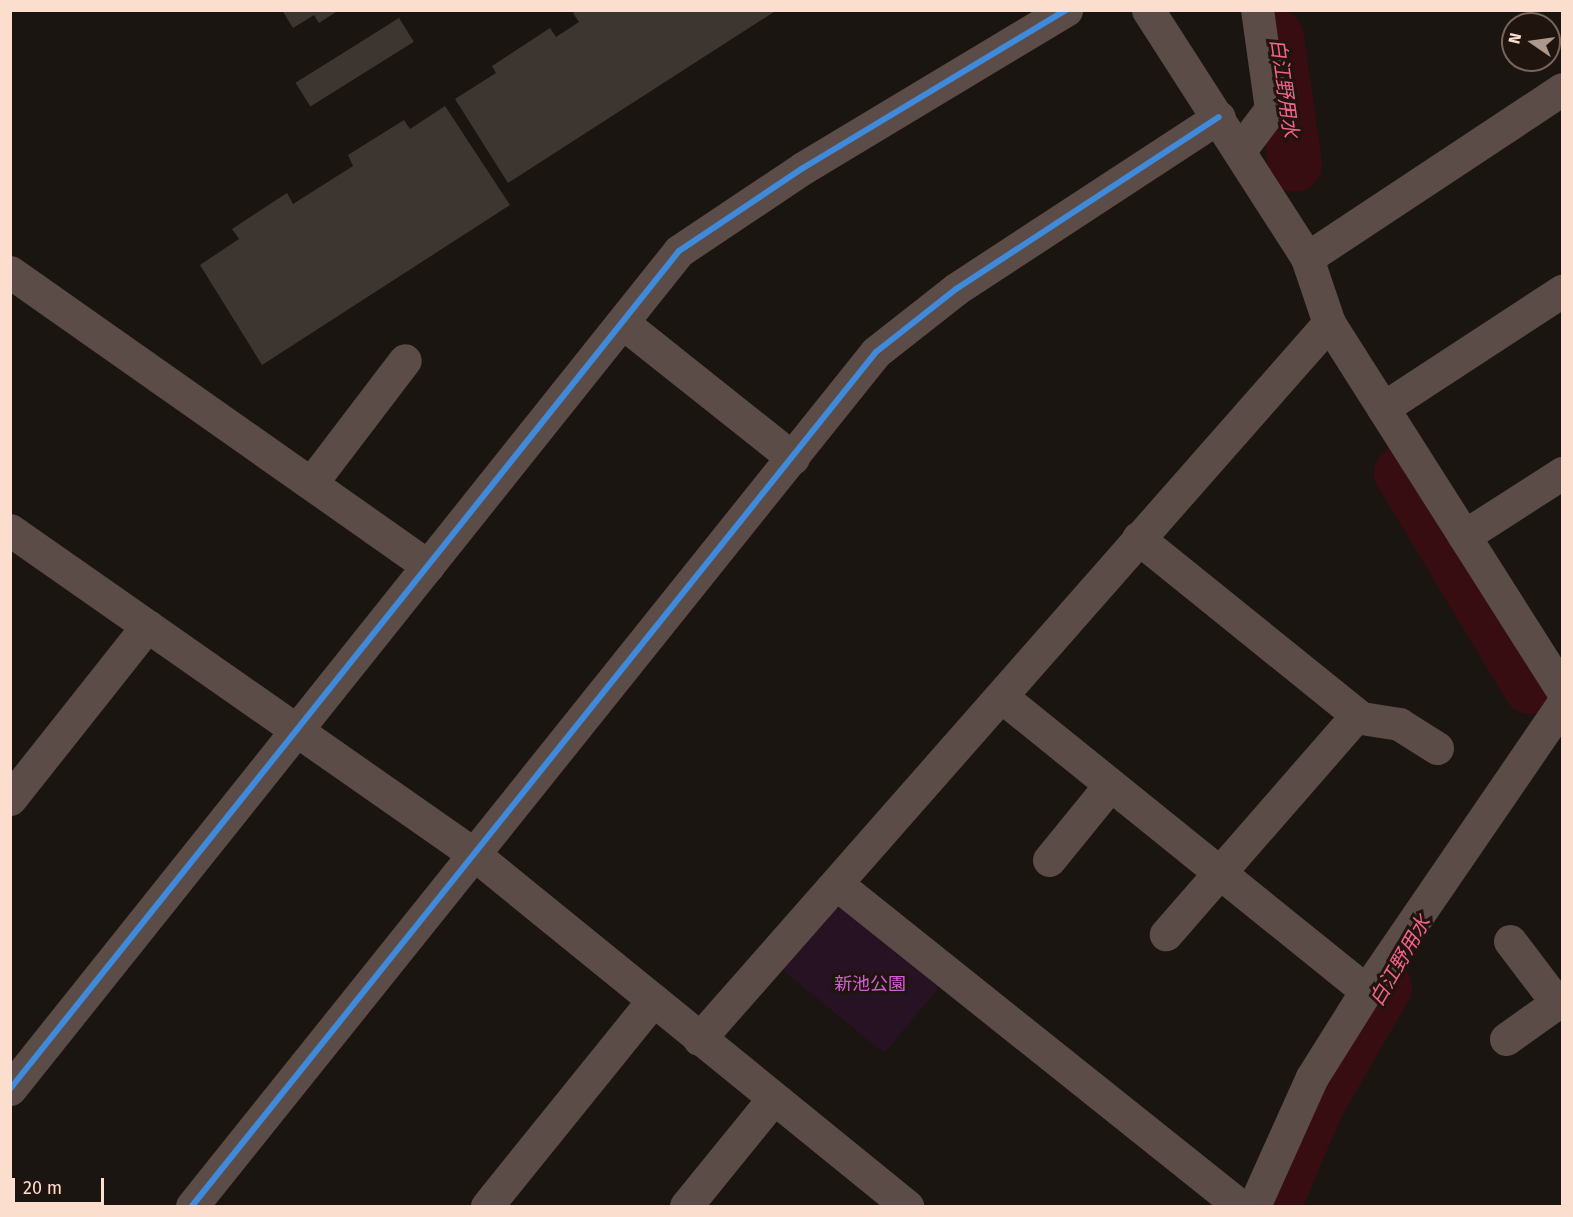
<!DOCTYPE html>
<html>
<head>
<meta charset="utf-8">
<style>
  body { margin:0 }
  #map { position:relative; width:1573px; height:1217px; overflow:hidden; background:#1b1512; font-family:"Fira Sans","Noto Sans JP",sans-serif }
  div>[style] { position:absolute }
  .green>* { inset:0; background:#261222 }
  .river>* { height:54px; margin:-27px; padding:0 27px; transform-origin:27px; border-radius:27px; background:#370d12 }
  .building>* { inset:0; background:#3d3530; transform-origin:0 0 }
  .minor>* { height:33px; margin:-16.5px; padding:0 16.5px; transform-origin:16.5px; border-radius:16.5px; background:#5b4c47 }
  .tertiary>* { height:33px; margin:-16.5px; padding:0 16.5px; transform-origin:16.5px; border-radius:16.5px; background:#5b4c47 }
  .cycleway>* { height:6px; margin:-3px; padding:0 3px; transform-origin:3px; border-radius:3px; background:#408adc }
  span { translate:-50% -50%; white-space:nowrap; text-align:center; line-height:1.15; -webkit-text-stroke:6px #1f140e; paint-order:stroke }
  .park-label { font-size:18px; color:#d55fd8 }
  .water-label { font-size:20px; color:#f6628f; font-style:italic }
  .frame { position:absolute; inset:0; border:12px solid #fcdece; pointer-events:none }
  .north { position:absolute; left:1501px; top:12px; width:60px; height:60px; box-sizing:border-box; background:#1f140e; border:2px solid #77655b; border-radius:50%; rotate:283deg; font-size:16px; font-weight:700; line-height:24px; text-align:center; color:#fcdece }
  .north::after { content:''; display:block; margin:auto; width:21px; height:27px; background:#ad988c; clip-path:polygon(50% 0,100% 100%,50% 72%,0 100%) }
  .scale { position:absolute; left:12px; top:1178px; width:92px; height:27px; box-sizing:border-box; border:3px solid #fcdece; border-top:0; padding-left:8px; font-size:18px; line-height:21px; white-space:nowrap; color:#fcdece; -webkit-text-stroke:4px #1f140e; paint-order:stroke }
</style>
</head>
<body>
<div id="map">
  <div class="green">
    <div style="clip-path:polygon(832px 907px,848px 909px,942px 984px,884px 1053px,780px 968px)"></div>
  </div>
  <div class="river">
    <div style="left:1277px;top:37px;width:129px;rotate:82deg"></div>
    <div style="left:1401px;top:473px;width:250px;rotate:58.9deg"></div>
    <div style="left:1274px;top:1206px;width:112px;rotate:-66.9deg"></div>
    <div style="left:1318px;top:1103px;width:134px;rotate:-60deg"></div>
  </div>
  <div class="building">
    <div style="clip-path:polygon(282px 10px,339px 10px,319px 23px,314px 15px,293px 28px)"></div>
    <div style="clip-path:polygon(577px 10px,777px 10px,508px 183px,455px 99px,496px 73px,492px 66px,550px 28px,556px 37px,579px 22px,573px 13px)"></div>
    <div style="left:399px;top:18px;width:28px;height:122px;rotate:58deg"></div>
    <div style="clip-path:polygon(445px 106px,510px 205px,262px 365px,200px 265px,239px 239px,232px 229px,287px 193px,293px 204px,353px 166px,348px 155px,404px 120px,410px 129px)"></div>
  </div>
  <div class="minor">
    <div style="left:1240px;top:150px;width:51px;rotate:-52.9deg"></div>
    <div style="left:1271px;top:109px;width:100px;rotate:-98deg"></div>
    <div style="left:10px;top:272px;width:511px;rotate:35.12deg"></div>
    <div style="left:623px;top:323px;width:217px;rotate:38.5deg"></div>
    <div style="left:1383px;top:408px;width:214px;rotate:-33.2deg"></div>
    <div style="left:312px;top:482px;width:153px;rotate:-52.7deg"></div>
    <div style="left:10px;top:530px;width:567px;rotate:34.95deg"></div>
    <div style="left:475px;top:855px;width:557px;rotate:39.09deg"></div>
    <div style="left:1464px;top:536px;width:117px;rotate:-32.7deg"></div>
    <div style="left:1138px;top:538px;width:282px;rotate:38.9deg"></div>
    <div style="left:1357px;top:715px;width:291px;rotate:131.1deg"></div>
    <div style="left:1002px;top:697px;width:468px;rotate:38.9deg"></div>
    <div style="left:1366px;top:991px;width:102px;rotate:122.1deg"></div>
    <div style="left:1312px;top:1077px;width:141px;rotate:114.2deg"></div>
    <div style="left:1355px;top:717px;width:45px;rotate:9deg"></div>
    <div style="left:1399px;top:724px;width:45px;rotate:32.3deg"></div>
    <div style="left:10px;top:799px;width:221px;rotate:-51.6deg"></div>
    <div style="left:1049px;top:860px;width:97px;rotate:-50.9deg"></div>
    <div style="left:838px;top:885px;width:514px;rotate:38.61deg"></div>
    <div style="left:1510px;top:941px;width:78px;rotate:52.8deg"></div>
    <div style="left:1366px;top:991px;width:347px;rotate:-55.6deg"></div>
    <div style="left:699px;top:1039px;width:954px;rotate:-48.66deg"></div>
    <div style="left:1506px;top:1039px;width:69px;rotate:-35.5deg"></div>
    <div style="left:10px;top:1089px;width:1072px;rotate:-51.4deg"></div>
    <div style="left:679px;top:251px;width:149px;rotate:-33.8deg"></div>
    <div style="left:803px;top:168px;width:307px;rotate:-31deg"></div>
    <div style="left:487px;top:1206px;width:265px;rotate:-51.1deg"></div>
    <div style="left:686px;top:1206px;width:136px;rotate:-50.9deg"></div>
  </div>
  <div class="tertiary">
    <div style="left:1148px;top:10px;width:295px;rotate:57.3deg"></div>
    <div style="left:1307px;top:258px;width:69px;rotate:71.3deg"></div>
    <div style="left:1329px;top:323px;width:435px;rotate:57.6deg"></div>
    <div style="left:1307px;top:258px;width:306px;rotate:-33.5deg"></div>
    <div style="left:192px;top:1206px;width:1094px;rotate:-51.31deg"></div>
    <div style="left:876px;top:352px;width:102px;rotate:-38.2deg"></div>
    <div style="left:956px;top:289px;width:314px;rotate:-33.2deg"></div>
  </div>
  <div class="cycleway">
    <div style="left:10px;top:1089px;width:1072px;rotate:-51.4deg"></div>
    <div style="left:679px;top:251px;width:149px;rotate:-33.8deg"></div>
    <div style="left:803px;top:168px;width:307px;rotate:-31deg"></div>
    <div style="left:192px;top:1206px;width:1094px;rotate:-51.31deg"></div>
    <div style="left:876px;top:352px;width:102px;rotate:-38.2deg"></div>
    <div style="left:956px;top:289px;width:314px;rotate:-33.2deg"></div>
  </div>
  <div class="park-label">
    <span style="left:870px;top:984px">新池公園</span>
  </div>
  <div class="water-label">
    <span style="left:1284px;top:88px;rotate:82deg">白江野用水</span>
    <span style="left:1400px;top:961px;rotate:-60deg">白江野用水</span>
  </div>
  <div class="frame"></div>
  <div class="north">N</div>
  <div class="scale">20 m</div>
</div>
</body>
</html>
